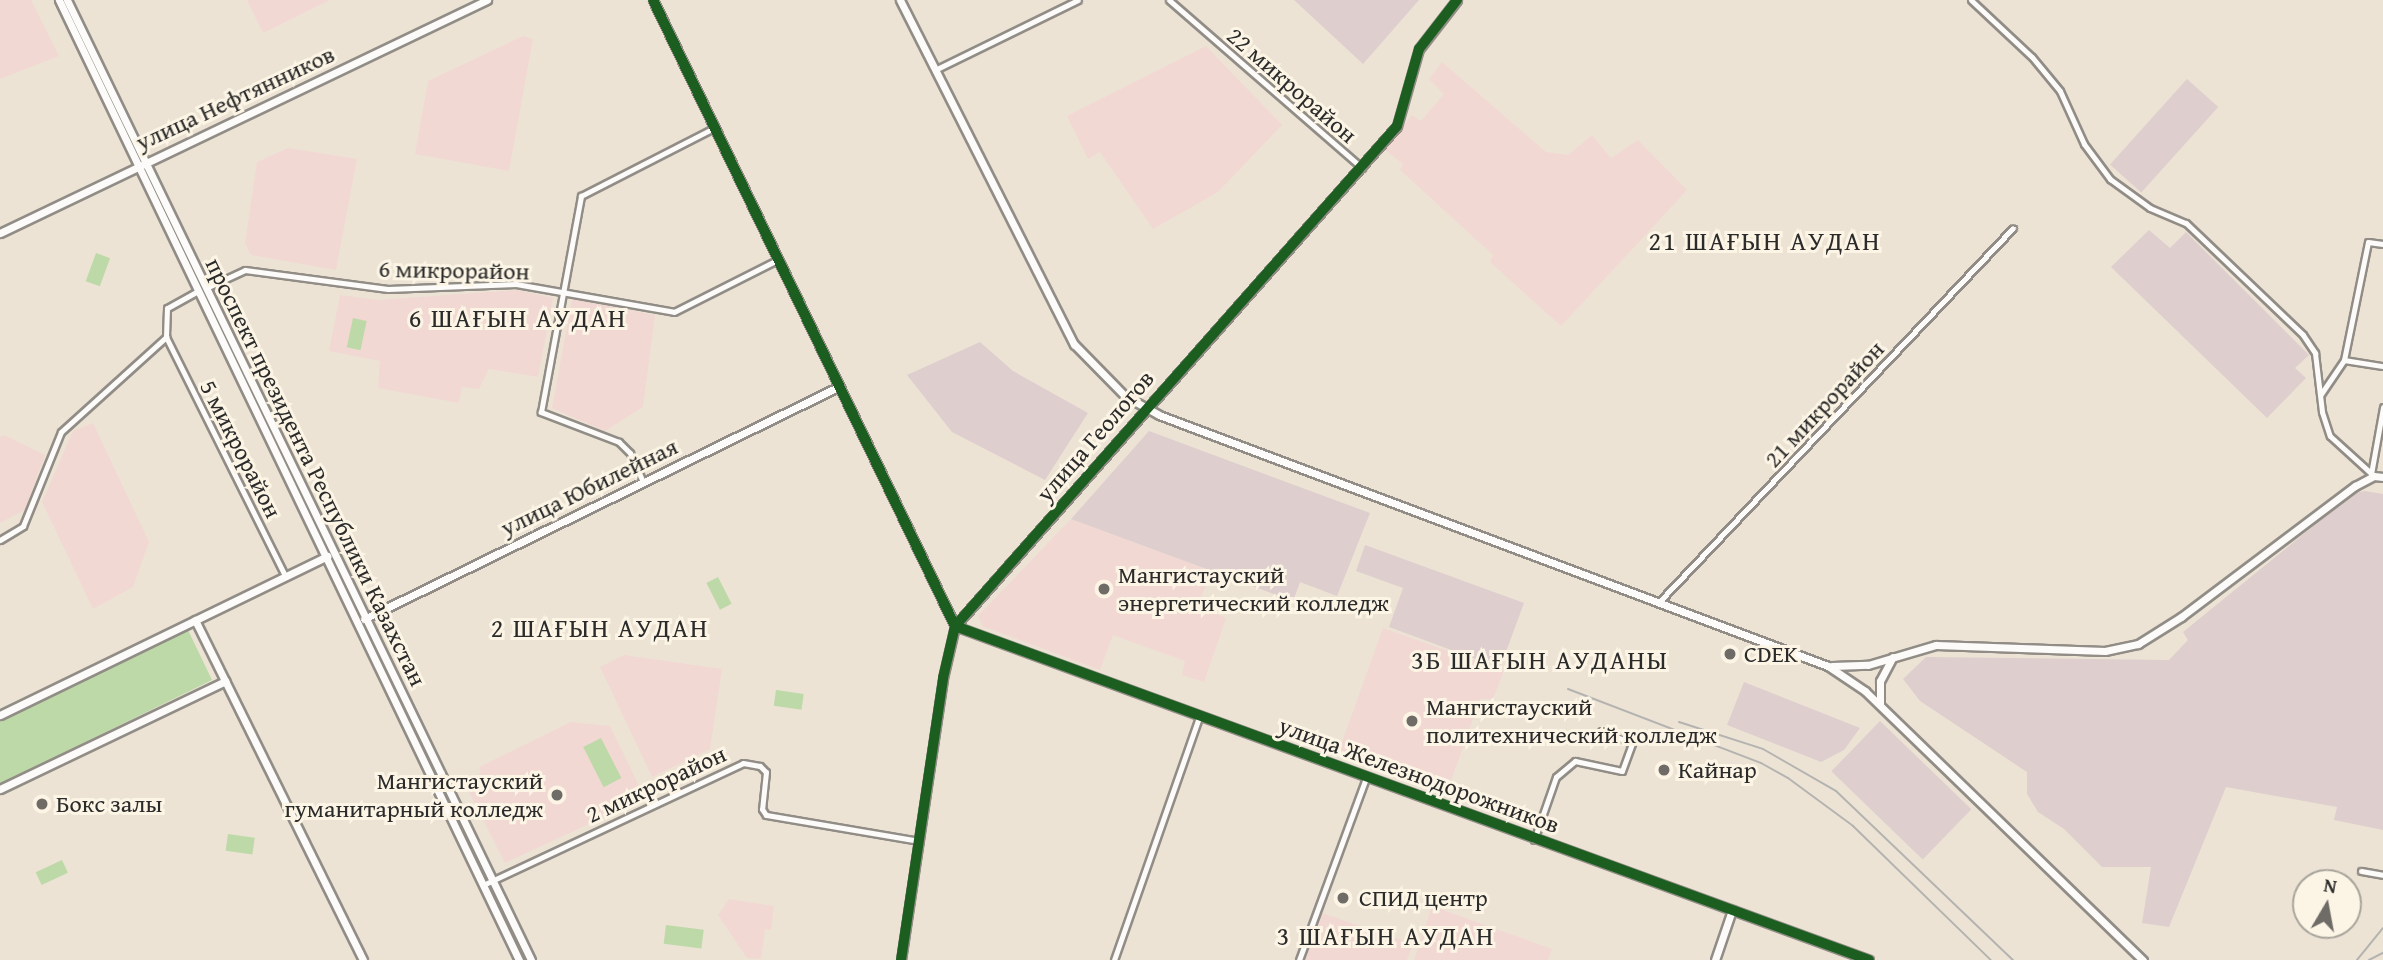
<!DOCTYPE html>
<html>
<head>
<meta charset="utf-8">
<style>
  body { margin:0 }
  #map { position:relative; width:2383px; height:960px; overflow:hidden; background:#ece3d5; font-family:"Gentium Book Plus",serif }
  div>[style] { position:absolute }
  .built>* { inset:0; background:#f2d8d3 }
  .industrial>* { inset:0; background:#dececd; transform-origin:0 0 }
  .green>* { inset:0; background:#bdd9a8; transform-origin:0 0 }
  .roads { filter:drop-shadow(2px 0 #918d86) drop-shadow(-2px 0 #918d86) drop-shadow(0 2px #918d86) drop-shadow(0 -2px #918d86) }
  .street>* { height:5px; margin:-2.5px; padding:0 2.5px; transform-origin:2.5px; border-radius:2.5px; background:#fcfbf9 }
  .secondary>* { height:7px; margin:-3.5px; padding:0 3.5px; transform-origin:3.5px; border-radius:3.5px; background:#fcfbf9 }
  .rail>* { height:2px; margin:-1px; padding:0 1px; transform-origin:1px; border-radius:1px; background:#b4b3b0 }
  .cycleway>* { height:10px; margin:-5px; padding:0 5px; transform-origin:5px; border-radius:5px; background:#1b5e20 }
  .dots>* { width:19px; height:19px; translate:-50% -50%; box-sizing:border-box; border:4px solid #fcf5e5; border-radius:50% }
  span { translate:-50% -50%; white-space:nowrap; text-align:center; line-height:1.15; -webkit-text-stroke:6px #fcf5e5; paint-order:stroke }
  .street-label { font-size:24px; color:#2b2b2b }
  .poi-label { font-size:24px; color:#2b2b2b }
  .left { translate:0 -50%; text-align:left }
  .right { translate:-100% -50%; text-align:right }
  .neighbourhood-label { font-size:26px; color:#2b2b2b; letter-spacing:2px }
  .north { position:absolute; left:2292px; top:869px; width:70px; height:70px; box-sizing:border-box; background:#fcf5e5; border:2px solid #a8a49b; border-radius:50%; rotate:10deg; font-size:19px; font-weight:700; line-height:28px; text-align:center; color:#2b2b2b }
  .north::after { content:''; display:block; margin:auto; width:24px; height:32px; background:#6f6b66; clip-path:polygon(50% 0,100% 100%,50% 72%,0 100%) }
</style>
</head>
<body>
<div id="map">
  <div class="built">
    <div style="clip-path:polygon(0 0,31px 0,59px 56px,0 79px)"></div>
    <div style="clip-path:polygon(247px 0,330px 0,263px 33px)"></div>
    <div style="clip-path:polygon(523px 36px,533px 39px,509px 171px,415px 154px,428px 81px)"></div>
    <div style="clip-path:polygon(1206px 46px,1282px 125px,1218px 192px,1153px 229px,1100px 152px,1088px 159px,1067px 116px)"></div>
    <div style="clip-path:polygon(1442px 62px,1546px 152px,1568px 155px,1592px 135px,1611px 158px,1638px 140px,1687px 190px,1561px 326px,1490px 262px,1493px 255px,1400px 170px,1403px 164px,1384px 149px,1412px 115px,1421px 121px,1444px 94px,1429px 79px)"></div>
    <div style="clip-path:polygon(288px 148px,357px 159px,336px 270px,251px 255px,245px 243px,257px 162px)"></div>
    <div style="clip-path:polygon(518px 290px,553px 298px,538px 377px,489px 369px,479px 389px,462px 387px,459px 403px,378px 388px,380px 361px,329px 351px,340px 295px,378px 300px)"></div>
    <div style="clip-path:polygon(572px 299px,655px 315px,643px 407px,605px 431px,552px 408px)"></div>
    <div style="clip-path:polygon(93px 423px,149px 542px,133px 587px,93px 609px,42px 502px,73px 431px)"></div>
    <div style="clip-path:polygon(4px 435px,45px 455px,25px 510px,0 523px,0 437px)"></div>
    <div style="clip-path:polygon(1071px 519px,1211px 571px,1198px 606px,1226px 618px,1204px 682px,1182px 675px,1185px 661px,1113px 635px,1100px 670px,982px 626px,978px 616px)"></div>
    <div style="clip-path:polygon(1383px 628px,1504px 671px,1493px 699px,1480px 699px,1446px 795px,1338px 753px)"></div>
    <div style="clip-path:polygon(624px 655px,722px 669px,710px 749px,652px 777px,600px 667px)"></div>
    <div style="clip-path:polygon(571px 722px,610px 726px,645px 798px,505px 863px,469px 792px,479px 786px,474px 776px,481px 773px,479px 767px)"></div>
    <div style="clip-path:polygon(729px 899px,774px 906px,771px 930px,765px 929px,761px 959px,747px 958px,718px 915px)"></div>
    <div style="clip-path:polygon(1432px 906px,1552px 949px,1548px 960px,1414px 960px)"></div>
    <div style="clip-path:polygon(1319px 912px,1413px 944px,1407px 960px,1303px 960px)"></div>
  </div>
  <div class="industrial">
    <div style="clip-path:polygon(1294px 0,1419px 0,1363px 64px)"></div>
    <div style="left:2187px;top:79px;width:42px;height:115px;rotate:42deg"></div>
    <div style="clip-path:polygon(2149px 230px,2170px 248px,2186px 232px,2309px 355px,2295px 368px,2306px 378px,2267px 418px,2111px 267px)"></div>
    <div style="clip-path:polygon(980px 342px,1013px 371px,1088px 413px,1045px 480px,952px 432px,907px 375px)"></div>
    <div style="clip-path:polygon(1149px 431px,1370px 513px,1337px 596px,1300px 582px,1293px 601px,1071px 519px)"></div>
    <div style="clip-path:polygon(2365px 491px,2383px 494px,2383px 830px,2334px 820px,2337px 807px,2226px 787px,2169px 927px,2142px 923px,2151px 867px,2102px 867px,2064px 829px,2038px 812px,2027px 794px,2027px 772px,1920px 701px,1903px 679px,1926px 657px,2169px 660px,2188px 640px,2183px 632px,2354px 493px)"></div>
    <div style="clip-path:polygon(1365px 545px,1524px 603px,1500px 668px,1389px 627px,1403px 588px,1356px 571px)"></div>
    <div style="clip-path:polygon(1744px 682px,1860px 728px,1844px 750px,1821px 762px,1727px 725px)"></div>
    <div style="left:1880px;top:721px;width:127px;height:70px;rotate:44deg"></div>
  </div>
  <div class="green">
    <div style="left:96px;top:253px;width:15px;height:30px;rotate:20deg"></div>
    <div style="left:353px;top:318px;width:14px;height:30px;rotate:12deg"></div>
    <div style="left:718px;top:577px;width:30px;height:13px;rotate:63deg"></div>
    <div style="clip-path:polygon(187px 628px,212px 680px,0 784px,0 718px)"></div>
    <div style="left:776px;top:690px;width:28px;height:16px;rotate:8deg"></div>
    <div style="left:601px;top:738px;width:45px;height:20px;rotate:63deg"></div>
    <div style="left:228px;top:834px;width:27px;height:17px;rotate:8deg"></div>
    <div style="left:62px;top:860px;width:14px;height:29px;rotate:65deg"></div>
    <div style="left:666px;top:925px;width:38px;height:19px;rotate:7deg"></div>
  </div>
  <div class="roads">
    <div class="street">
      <div style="left:1169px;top:0;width:256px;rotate:41deg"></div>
      <div style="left:1971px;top:0;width:83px;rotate:43.1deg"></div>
      <div style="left:2032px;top:57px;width:44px;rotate:50.5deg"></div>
      <div style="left:2060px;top:91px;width:58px;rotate:65.6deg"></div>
      <div style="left:2084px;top:144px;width:44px;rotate:53.4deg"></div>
      <div style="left:2110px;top:179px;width:49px;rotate:35.9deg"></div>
      <div style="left:2150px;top:208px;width:39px;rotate:23deg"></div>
      <div style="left:2186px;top:223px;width:162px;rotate:43.7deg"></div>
      <div style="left:2303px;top:335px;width:22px;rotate:56deg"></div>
      <div style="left:2315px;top:353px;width:59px;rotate:83.2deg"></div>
      <div style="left:2322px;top:412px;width:25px;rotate:72deg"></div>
      <div style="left:2330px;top:436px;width:59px;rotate:42.3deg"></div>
      <div style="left:935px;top:70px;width:159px;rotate:-26.1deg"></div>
      <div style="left:206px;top:288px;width:43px;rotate:-24.8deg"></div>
      <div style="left:245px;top:270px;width:144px;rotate:7.6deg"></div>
      <div style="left:388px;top:289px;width:128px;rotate:-2.2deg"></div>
      <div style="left:516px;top:284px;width:160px;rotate:10deg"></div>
      <div style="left:674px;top:312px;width:115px;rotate:-26.8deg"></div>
      <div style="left:198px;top:291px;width:35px;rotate:151deg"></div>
      <div style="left:167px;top:308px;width:29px;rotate:92deg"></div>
      <div style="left:166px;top:337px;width:267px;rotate:63.5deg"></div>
      <div style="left:2344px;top:360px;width:39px;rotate:9deg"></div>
      <div style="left:2321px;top:394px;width:41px;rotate:-55.9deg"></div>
      <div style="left:2344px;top:360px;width:120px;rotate:-78.5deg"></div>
      <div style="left:2368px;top:242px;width:15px;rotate:8deg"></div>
      <div style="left:2371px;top:474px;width:68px;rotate:-79.8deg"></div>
      <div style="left:643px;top:482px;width:32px;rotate:-114deg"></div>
      <div style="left:630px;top:453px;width:16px;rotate:-135deg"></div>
      <div style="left:619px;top:442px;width:84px;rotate:-159deg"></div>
      <div style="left:541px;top:412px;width:220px;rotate:-79.5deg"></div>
      <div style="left:581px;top:196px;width:147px;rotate:-27.1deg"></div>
      <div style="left:0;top:540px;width:27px;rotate:-31deg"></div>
      <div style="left:23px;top:526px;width:101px;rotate:-68deg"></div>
      <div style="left:61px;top:432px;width:142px;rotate:-42.1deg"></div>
      <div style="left:1658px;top:603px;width:516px;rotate:-46.57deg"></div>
      <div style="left:1534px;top:840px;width:67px;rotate:-70.8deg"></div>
      <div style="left:1556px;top:777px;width:25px;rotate:-40deg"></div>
      <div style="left:1575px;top:761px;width:48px;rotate:12deg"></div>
      <div style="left:1622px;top:771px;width:30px;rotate:-70deg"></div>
      <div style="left:1632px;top:743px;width:33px;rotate:-159deg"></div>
      <div style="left:2361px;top:871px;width:22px;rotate:10deg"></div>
      <div style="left:483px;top:885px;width:287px;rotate:-25.1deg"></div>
      <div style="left:743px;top:763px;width:17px;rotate:10deg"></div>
      <div style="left:760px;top:766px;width:8px;rotate:45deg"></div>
      <div style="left:766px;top:772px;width:37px;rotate:96deg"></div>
      <div style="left:762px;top:809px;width:7px;rotate:56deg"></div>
      <div style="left:766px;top:815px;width:156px;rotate:9.6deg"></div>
      <div style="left:1114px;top:960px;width:257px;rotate:-70.7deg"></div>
      <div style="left:1299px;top:960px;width:194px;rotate:-69.8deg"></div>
    </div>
    <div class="secondary">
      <div style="left:59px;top:0;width:1065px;rotate:64.4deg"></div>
      <div style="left:67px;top:0;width:1066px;rotate:64.2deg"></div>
      <div style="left:653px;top:0;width:695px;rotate:64.25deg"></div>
      <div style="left:955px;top:626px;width:973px;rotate:20.07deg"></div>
      <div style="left:900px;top:0;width:386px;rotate:63.2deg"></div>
      <div style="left:1074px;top:344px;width:73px;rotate:45.6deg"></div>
      <div style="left:1125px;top:396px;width:39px;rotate:29deg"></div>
      <div style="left:1159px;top:415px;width:715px;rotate:20.57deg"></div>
      <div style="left:1828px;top:666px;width:45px;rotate:34deg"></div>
      <div style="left:1865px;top:691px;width:387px;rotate:44.1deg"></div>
      <div style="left:0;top:233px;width:540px;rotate:-25.57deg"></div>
      <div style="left:364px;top:619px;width:528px;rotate:-26.08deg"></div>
      <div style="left:195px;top:620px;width:379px;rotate:63.7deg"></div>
      <div style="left:1832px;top:666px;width:36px;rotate:-2deg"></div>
      <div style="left:1868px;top:665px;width:71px;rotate:-16.4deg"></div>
      <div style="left:1936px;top:645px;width:169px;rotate:2deg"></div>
      <div style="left:2105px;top:651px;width:34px;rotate:-12deg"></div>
      <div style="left:2138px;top:644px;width:51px;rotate:-32.1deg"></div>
      <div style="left:2181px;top:617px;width:218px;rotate:-37deg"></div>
      <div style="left:2355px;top:486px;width:21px;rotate:-28deg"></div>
      <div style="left:2374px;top:476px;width:9px;rotate:6deg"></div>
      <div style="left:1880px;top:704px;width:23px;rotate:-90deg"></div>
      <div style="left:1880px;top:681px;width:27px;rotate:-62deg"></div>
      <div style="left:0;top:715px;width:364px;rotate:-25.9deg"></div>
      <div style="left:0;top:789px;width:250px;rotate:-25.6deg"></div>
      <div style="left:901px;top:960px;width:285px;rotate:-81.5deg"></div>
      <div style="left:943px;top:678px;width:53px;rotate:-77deg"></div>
      <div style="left:955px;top:626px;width:667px;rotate:-48.52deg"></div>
      <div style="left:1397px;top:126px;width:80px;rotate:-74.1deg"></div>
      <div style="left:1419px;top:49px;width:62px;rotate:-52.2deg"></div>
      <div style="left:1715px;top:960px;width:53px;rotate:-71.2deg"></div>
    </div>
  </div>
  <div class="rail">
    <div style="left:1568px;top:689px;width:207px;rotate:21deg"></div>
    <div style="left:1761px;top:763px;width:31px;rotate:29deg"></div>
    <div style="left:1788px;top:778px;width:81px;rotate:36.4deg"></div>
    <div style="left:1853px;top:826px;width:192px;rotate:44.2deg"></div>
    <div style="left:1679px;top:722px;width:88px;rotate:17.8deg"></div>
    <div style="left:1763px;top:749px;width:84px;rotate:29.9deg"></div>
    <div style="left:1836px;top:791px;width:245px;rotate:43.7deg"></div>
    <div style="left:2357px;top:960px;width:41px;rotate:-50.9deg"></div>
    <div style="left:2369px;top:960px;width:16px;rotate:-27deg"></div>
  </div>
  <div class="cycleway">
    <div style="left:653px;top:0;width:695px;rotate:64.25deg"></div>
    <div style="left:955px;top:626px;width:973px;rotate:20.07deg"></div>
    <div style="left:901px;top:960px;width:285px;rotate:-81.5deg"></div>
    <div style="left:943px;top:678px;width:53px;rotate:-77deg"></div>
    <div style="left:955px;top:626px;width:667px;rotate:-48.52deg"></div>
    <div style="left:1397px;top:126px;width:80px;rotate:-74.1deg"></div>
    <div style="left:1419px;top:49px;width:62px;rotate:-52.2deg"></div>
  </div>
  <div class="dots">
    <div style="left:1104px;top:589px;background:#6f6b66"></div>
    <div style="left:1730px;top:654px;background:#6f6b66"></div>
    <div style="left:1412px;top:721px;background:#6f6b66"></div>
    <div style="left:1664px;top:770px;background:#6f6b66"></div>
    <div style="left:557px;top:795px;background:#6f6b66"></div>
    <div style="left:42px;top:804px;background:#6f6b66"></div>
    <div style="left:1343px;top:898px;background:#6f6b66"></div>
  </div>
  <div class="street-label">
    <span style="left:1292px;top:85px;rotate:41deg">22 микрорайон</span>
    <span style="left:235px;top:98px;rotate:-25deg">улица Нефтянников</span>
    <span style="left:454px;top:270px;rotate:1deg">6 микрорайон</span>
    <span style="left:1824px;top:404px;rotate:-47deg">21 микрорайон</span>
    <span style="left:1095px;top:436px;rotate:-49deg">улица Геологов</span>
    <span style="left:241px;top:449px;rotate:63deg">5 микрорайон</span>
    <span style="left:316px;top:472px;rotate:64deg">проспект президента Республики Казахстан</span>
    <span style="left:589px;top:487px;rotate:-26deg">улица Юбилейная</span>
    <span style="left:1419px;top:775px;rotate:20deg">улица Железнодорожников</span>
    <span style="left:656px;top:784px;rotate:-25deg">2 микрорайон</span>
  </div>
  <div class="poi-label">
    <span class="left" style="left:1118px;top:589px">Мангистауский<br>энергетический колледж</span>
    <span class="left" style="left:1744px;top:654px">CDEK</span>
    <span class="left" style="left:1426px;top:721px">Мангистауский<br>политехнический колледж</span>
    <span class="left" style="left:1678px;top:770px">Кайнар</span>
    <span class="right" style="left:543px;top:795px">Мангистауский<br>гуманитарный колледж</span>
    <span class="left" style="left:56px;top:804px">Бокс залы</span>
    <span class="left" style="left:1359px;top:898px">СПИД центр</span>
  </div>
  <div class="neighbourhood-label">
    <span style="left:1765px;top:241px">21 ШАҒЫН АУДАН</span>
    <span style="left:518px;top:318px">6 ШАҒЫН АУДАН</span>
    <span style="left:600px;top:628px">2 ШАҒЫН АУДАН</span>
    <span style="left:1540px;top:660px">3Б ШАҒЫН АУДАНЫ</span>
    <span style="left:1386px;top:936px">3 ШАҒЫН АУДАН</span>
  </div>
  <div class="north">N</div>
</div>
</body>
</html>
